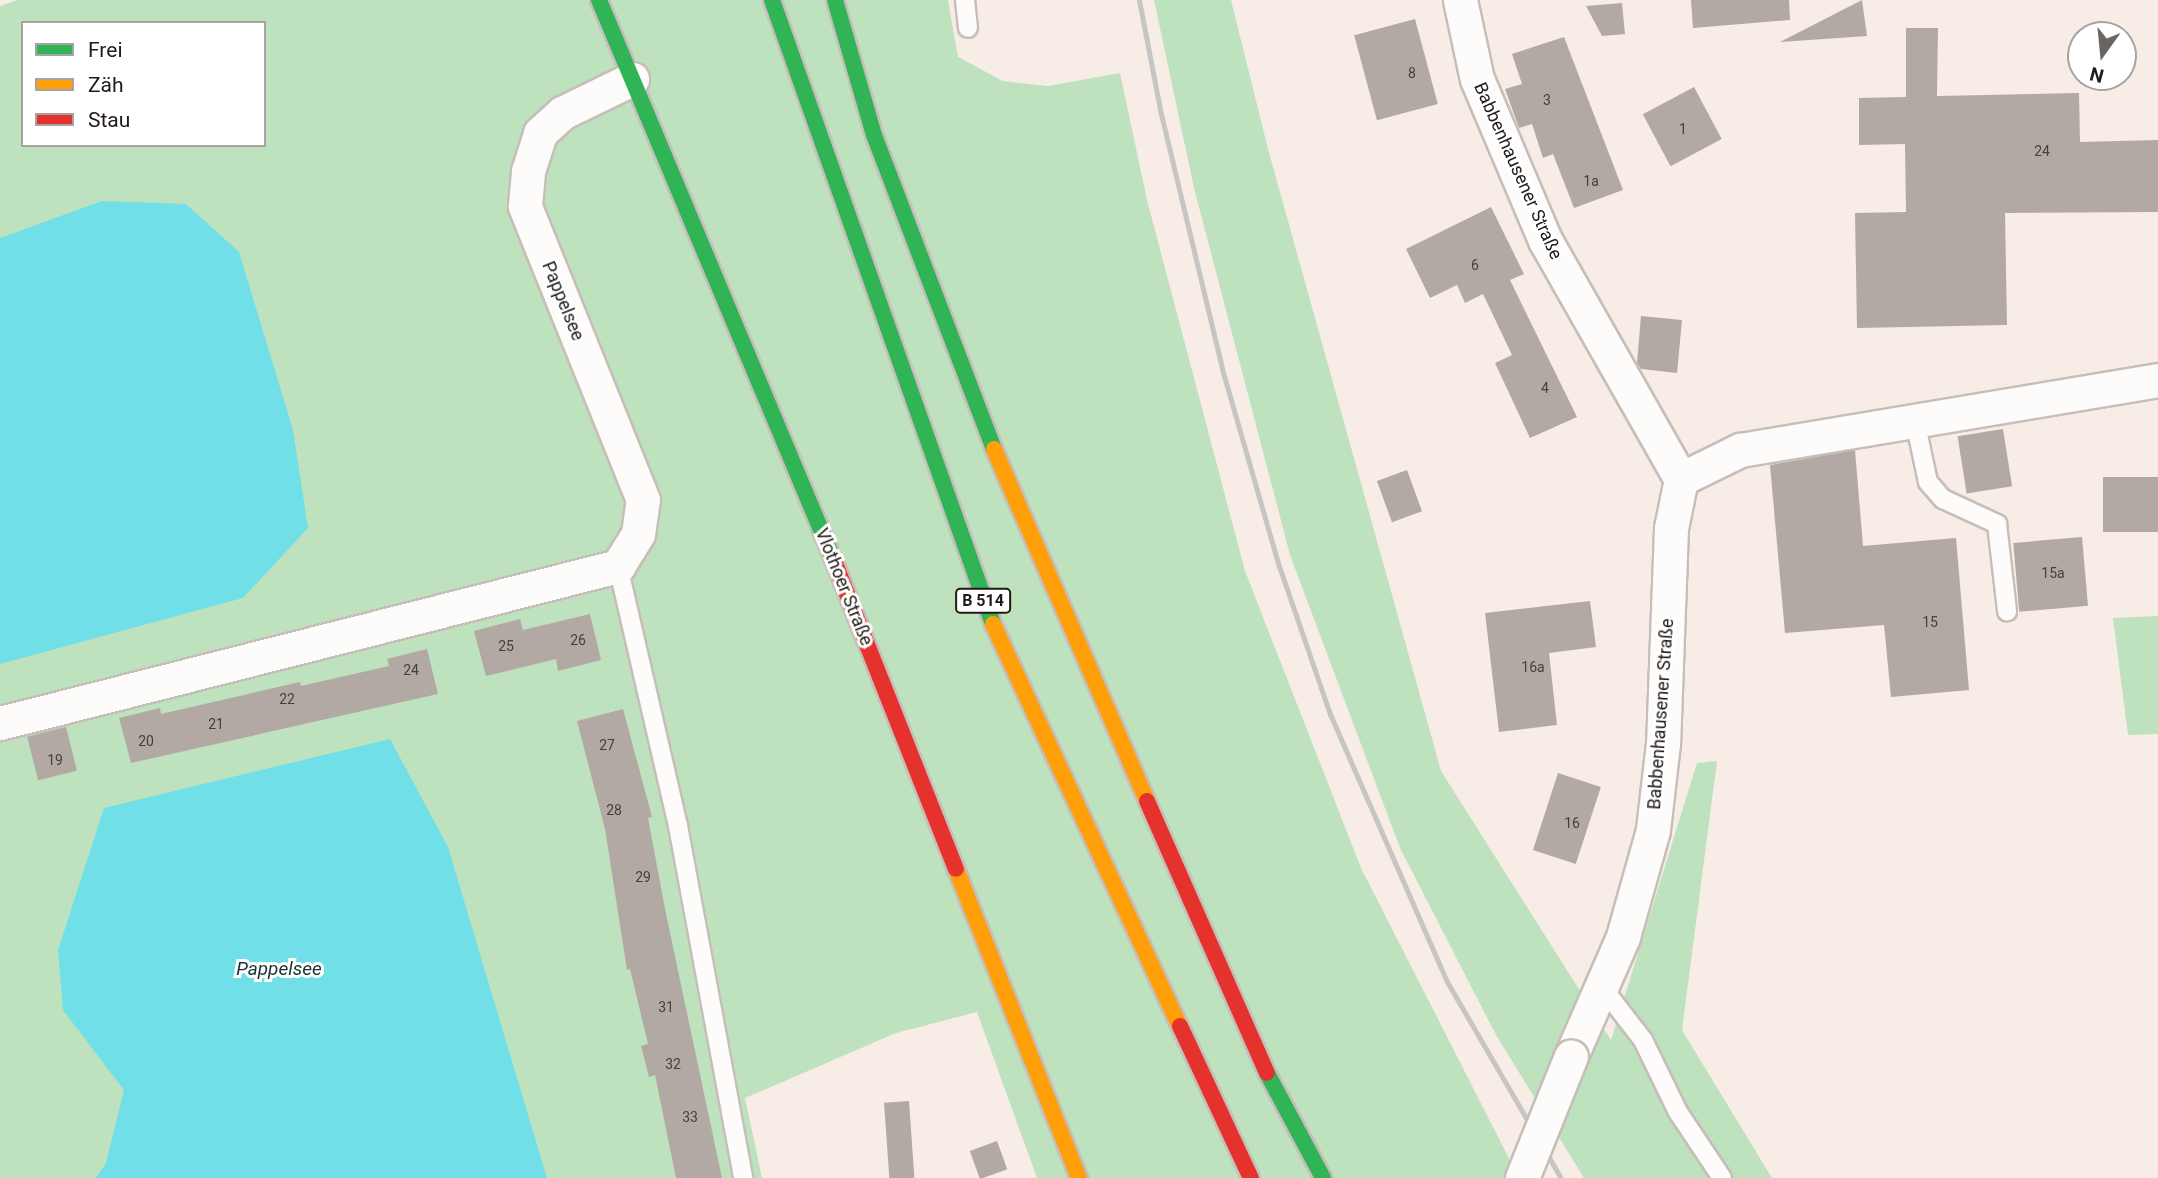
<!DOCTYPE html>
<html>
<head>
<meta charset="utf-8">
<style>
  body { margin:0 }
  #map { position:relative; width:2158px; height:1178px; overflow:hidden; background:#f7ece6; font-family:Roboto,sans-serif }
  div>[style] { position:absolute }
  .green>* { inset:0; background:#bee2bd }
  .water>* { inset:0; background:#71dfe7 }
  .building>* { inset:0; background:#b2a9a5; transform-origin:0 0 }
  .roads { filter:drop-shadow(2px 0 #c6beb9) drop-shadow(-2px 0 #c6beb9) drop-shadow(0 2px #c6beb9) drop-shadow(0 -2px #c6beb9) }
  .lane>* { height:18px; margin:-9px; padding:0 9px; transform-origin:9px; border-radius:9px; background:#fefcfb }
  .street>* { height:33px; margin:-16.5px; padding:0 16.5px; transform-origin:16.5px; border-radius:16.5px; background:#fefcfb }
  .fast>* { height:16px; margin:-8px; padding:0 8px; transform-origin:8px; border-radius:8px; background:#30b455 }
  .slow>* { height:16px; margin:-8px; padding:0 8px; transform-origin:8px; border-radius:8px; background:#ff9f0a }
  .jam>* { height:16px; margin:-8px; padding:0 8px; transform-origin:8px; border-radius:8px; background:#e5322d }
  .rail>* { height:5px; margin:-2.5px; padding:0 2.5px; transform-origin:2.5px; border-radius:2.5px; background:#c7c5c3 }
  .bridges { filter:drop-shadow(2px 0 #c6beb9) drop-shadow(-2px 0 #c6beb9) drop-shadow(0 2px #c6beb9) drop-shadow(0 -2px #c6beb9) }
  .street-bridge>* { height:33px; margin:-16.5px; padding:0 16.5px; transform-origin:16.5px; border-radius:16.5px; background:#fefcfb }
  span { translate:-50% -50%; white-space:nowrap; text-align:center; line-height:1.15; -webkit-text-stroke:6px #fff; paint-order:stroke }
  .number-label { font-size:14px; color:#453e3a }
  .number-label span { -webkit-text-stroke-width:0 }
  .shield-label span { padding:2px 5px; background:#fff; border:2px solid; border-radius:5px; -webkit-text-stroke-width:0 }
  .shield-label { font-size:16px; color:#211a16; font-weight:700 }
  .street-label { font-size:18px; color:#211a16 }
  .water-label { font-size:19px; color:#183134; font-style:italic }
  .legend { position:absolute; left:21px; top:21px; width:245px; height:126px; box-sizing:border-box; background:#fff; border:2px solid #a6a3a2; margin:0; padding:9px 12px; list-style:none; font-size:21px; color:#211a16 }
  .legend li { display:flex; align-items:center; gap:14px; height:35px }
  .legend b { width:35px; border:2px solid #a6a3a2 }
  .north { position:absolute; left:2067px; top:21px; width:70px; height:70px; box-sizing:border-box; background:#fff; border:2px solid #a6a3a2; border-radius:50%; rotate:195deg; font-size:19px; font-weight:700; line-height:28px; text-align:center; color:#211a16 }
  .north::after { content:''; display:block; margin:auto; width:24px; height:32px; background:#6c645f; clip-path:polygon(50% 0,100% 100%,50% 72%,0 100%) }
</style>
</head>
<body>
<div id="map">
  <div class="green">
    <div style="clip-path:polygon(evenodd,18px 0,948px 0,958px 57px,1003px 81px,1048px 86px,1120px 73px,1147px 200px,1245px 571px,1361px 868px,1519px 1178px,1037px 1178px,977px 1012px,896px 1033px,745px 1098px,762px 1178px,0 1178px,0 6px,18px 0,23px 23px,264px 23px,264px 145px,23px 145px,23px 23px)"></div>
    <div style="clip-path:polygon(1154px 0,1231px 0,1268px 149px,1441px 771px,1611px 1040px,1697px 763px,1717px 761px,1682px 1030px,1772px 1178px,1584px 1178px,1496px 1035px,1400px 848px,1290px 555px,1194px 188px)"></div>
    <div style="clip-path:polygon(2158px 616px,2158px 734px,2128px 735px,2113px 618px)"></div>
  </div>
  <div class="water">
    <div style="clip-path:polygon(102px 201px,186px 204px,239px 252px,293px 430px,308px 528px,243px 598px,0 664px,0 238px)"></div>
    <div style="clip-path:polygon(390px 739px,448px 847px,547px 1178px,96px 1178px,106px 1163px,124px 1090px,63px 1010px,58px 950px,104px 808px)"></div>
  </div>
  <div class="building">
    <div style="clip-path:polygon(1691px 0,1789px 0,1790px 20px,1693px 28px)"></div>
    <div style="clip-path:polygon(1862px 0,1867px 36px,1780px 42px)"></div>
    <div style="clip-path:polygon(1622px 3px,1625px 34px,1602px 36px,1586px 6px)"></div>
    <div style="left:1415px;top:19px;width:88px;height:63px;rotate:75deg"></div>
    <div style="clip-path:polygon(1906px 28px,1938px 28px,1937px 96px,2079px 93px,2080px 142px,2158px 140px,2158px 212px,2005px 213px,2007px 325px,1857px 328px,1855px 213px,1906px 212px,1905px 144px,1859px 145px,1859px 98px,1906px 97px)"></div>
    <div style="clip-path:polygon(1564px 37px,1623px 190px,1574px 208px,1553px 154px,1543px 158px,1532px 124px,1519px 128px,1505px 89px,1522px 84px,1512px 54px)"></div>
    <div style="left:1694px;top:87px;width:59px;height:58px;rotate:62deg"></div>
    <div style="clip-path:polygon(1491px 207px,1524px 274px,1510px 280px,1577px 417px,1530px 438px,1495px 363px,1512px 355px,1483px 294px,1465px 303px,1457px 285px,1430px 298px,1406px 249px)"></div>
    <div style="clip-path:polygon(1641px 316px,1682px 320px,1677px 373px,1641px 369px,1637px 363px)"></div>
    <div style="left:2003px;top:429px;width:58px;height:46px;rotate:81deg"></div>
    <div style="clip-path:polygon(1855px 450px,1863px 546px,1956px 538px,1969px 690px,1891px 697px,1884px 625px,1785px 633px,1770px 465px)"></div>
    <div style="left:1407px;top:470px;width:44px;height:32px;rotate:70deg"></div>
    <div style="left:2158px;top:477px;width:55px;height:55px;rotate:90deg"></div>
    <div style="left:2082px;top:537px;width:69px;height:69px;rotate:85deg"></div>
    <div style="clip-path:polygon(1590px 601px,1596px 647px,1549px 653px,1557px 725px,1499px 732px,1485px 613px)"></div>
    <div style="clip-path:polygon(590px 614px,601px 660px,558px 671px,556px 659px,486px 676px,474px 631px,520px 619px,523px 630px)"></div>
    <div style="clip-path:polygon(427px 649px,438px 694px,131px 763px,119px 718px,160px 708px,161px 714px,300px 682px,301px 686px,389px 666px,387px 659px)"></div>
    <div style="clip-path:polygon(623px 709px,652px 817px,648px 818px,666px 914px,722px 1178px,676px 1178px,655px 1075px,649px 1077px,641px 1046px,648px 1044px,630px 969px,627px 970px,605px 829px,577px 721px)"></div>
    <div style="left:66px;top:727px;width:45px;height:40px;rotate:76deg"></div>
    <div style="left:1558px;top:773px;width:45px;height:81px;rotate:18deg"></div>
    <div style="left:909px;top:1101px;width:77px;height:25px;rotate:86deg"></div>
    <div style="left:997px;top:1141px;width:30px;height:29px;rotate:70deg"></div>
  </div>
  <div class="roads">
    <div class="lane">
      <div style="left:965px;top:0;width:28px;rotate:84deg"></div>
      <div style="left:1915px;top:421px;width:62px;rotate:78deg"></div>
      <div style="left:1928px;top:482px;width:23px;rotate:49deg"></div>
      <div style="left:1943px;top:499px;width:60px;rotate:24.8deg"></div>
      <div style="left:1997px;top:524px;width:88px;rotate:83.4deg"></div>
      <div style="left:618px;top:566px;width:267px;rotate:77deg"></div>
      <div style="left:678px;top:826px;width:358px;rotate:79.5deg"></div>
      <div style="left:1602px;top:987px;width:67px;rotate:52.3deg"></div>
      <div style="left:1643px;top:1040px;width:80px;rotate:64.1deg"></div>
      <div style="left:1678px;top:1112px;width:79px;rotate:56.3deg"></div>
    </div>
    <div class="street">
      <div style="left:1460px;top:0;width:81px;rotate:77.9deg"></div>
      <div style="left:1477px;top:79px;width:175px;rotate:67.1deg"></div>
      <div style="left:1545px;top:240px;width:275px;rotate:60.4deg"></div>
      <div style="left:1681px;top:479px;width:50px;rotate:101.5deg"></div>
      <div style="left:1671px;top:528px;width:215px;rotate:92.1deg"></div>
      <div style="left:1663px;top:743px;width:88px;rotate:96.6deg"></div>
      <div style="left:1653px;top:830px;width:111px;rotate:105.7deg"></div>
      <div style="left:1623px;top:937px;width:130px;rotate:113.6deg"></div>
      <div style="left:1681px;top:479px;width:66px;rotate:-26.2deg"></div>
      <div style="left:1740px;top:450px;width:424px;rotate:-9.5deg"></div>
      <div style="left:0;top:723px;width:638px;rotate:-14.25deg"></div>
      <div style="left:618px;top:566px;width:38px;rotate:-58deg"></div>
      <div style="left:638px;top:534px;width:34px;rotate:-82deg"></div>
      <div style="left:643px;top:500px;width:317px;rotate:-111.9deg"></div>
      <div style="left:525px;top:206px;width:35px;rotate:-85deg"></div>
      <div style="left:528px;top:171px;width:40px;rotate:-72deg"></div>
      <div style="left:540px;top:133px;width:30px;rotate:-42deg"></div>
      <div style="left:562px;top:113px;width:78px;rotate:-25.9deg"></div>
    </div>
    <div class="fast">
      <div style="left:599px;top:0;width:608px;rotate:67.27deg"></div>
      <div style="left:772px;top:0;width:662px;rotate:70.5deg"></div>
      <div style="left:835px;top:0;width:141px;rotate:73.9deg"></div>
      <div style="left:874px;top:135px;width:336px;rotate:69.1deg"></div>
      <div style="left:1267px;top:1073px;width:119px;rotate:61.9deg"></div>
    </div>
    <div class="slow">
      <div style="left:994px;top:449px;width:384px;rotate:66.5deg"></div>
      <div style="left:993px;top:624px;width:443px;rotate:65.1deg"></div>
      <div style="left:956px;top:869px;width:333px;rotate:68.3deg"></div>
    </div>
    <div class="jam">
      <div style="left:834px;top:561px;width:331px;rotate:68.4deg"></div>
      <div style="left:1147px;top:801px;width:297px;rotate:66.2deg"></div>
      <div style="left:1180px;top:1026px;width:168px;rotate:65deg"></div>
    </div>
  </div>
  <div class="rail">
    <div style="left:1139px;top:0;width:116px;rotate:79.1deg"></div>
    <div style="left:1161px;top:114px;width:269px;rotate:76.5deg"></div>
    <div style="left:1224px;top:376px;width:198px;rotate:73.9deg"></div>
    <div style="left:1279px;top:566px;width:157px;rotate:71deg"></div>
    <div style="left:1330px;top:714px;width:290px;rotate:66.4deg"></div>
    <div style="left:1446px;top:980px;width:229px;rotate:59.9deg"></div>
  </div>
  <div class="bridges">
    <div class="street-bridge">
      <div style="left:1522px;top:1178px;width:131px;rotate:-68.1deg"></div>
    </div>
  </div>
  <div class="number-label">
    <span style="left:1412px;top:73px">8</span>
    <span style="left:1547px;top:100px">3</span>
    <span style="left:1683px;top:129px">1</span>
    <span style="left:2042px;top:151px">24</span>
    <span style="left:1591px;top:181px">1a</span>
    <span style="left:1475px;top:265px">6</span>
    <span style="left:1545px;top:388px">4</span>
    <span style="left:2053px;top:573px">15a</span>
    <span style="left:1930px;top:622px">15</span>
    <span style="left:578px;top:640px">26</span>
    <span style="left:506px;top:646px">25</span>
    <span style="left:1533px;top:667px">16a</span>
    <span style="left:411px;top:670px">24</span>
    <span style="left:287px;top:699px">22</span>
    <span style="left:216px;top:724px">21</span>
    <span style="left:146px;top:741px">20</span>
    <span style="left:607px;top:745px">27</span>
    <span style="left:55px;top:760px">19</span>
    <span style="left:614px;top:810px">28</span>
    <span style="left:1572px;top:823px">16</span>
    <span style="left:643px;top:877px">29</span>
    <span style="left:666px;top:1007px">31</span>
    <span style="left:673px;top:1064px">32</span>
    <span style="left:690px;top:1117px">33</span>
  </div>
  <div class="shield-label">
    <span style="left:983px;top:601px">B 514</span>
  </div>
  <div class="street-label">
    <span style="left:1518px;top:171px;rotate:66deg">Babbenhausener Straße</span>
    <span style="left:563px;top:301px;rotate:68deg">Pappelsee</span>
    <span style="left:844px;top:587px;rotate:68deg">Vlothoer Straße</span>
    <span style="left:1661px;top:714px;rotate:-86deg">Babbenhausener Straße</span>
  </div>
  <div class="water-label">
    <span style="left:279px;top:969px">Pappelsee</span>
  </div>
  <ul class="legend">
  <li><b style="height:9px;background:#30b455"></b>Frei</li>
  <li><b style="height:9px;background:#ff9f0a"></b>Zäh</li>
  <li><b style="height:9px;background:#e5322d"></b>Stau</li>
  </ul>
  <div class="north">N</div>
</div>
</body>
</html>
